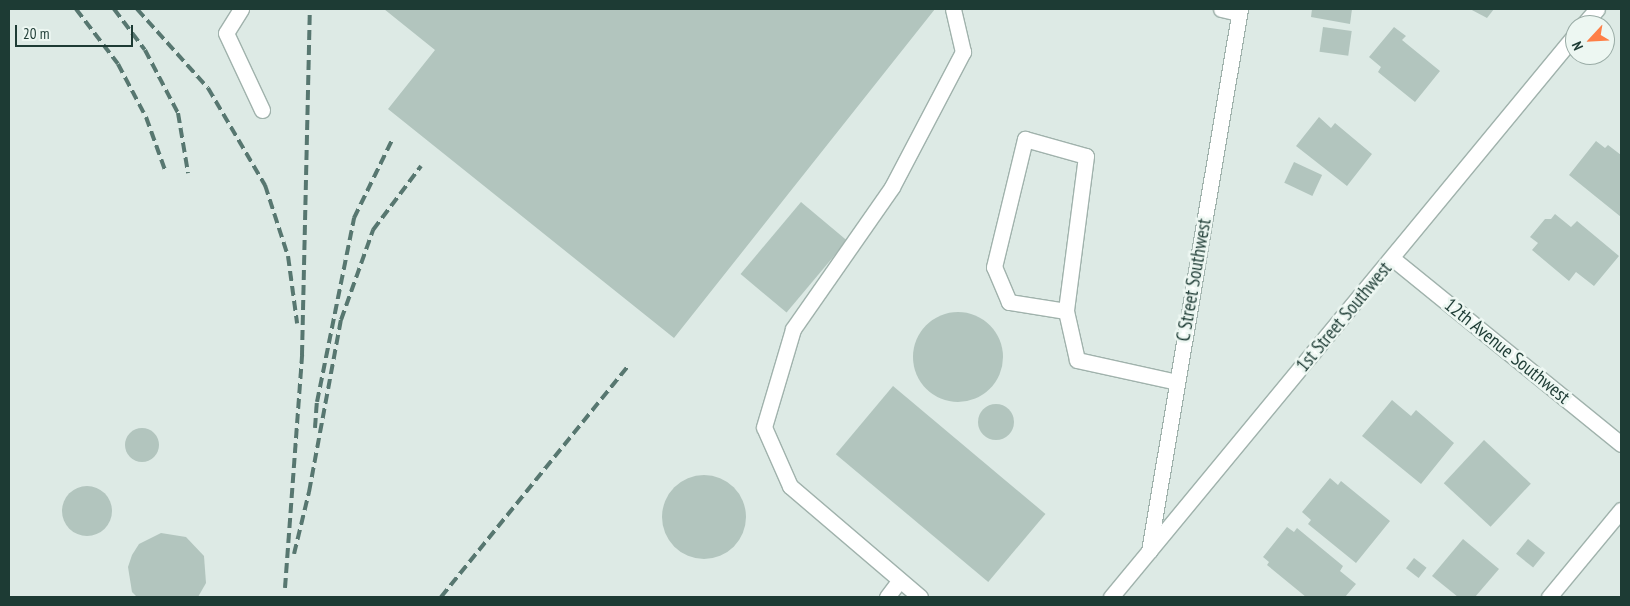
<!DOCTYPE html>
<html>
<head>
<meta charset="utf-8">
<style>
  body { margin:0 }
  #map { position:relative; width:1630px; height:606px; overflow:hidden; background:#ddeae5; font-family:"PT Sans Narrow",sans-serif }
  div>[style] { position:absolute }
  .building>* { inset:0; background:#b2c5be; transform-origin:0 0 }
  .round { border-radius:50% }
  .roads { filter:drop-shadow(1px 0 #a0b2ac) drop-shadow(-1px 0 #a0b2ac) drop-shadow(0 1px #a0b2ac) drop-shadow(0 -1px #a0b2ac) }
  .lane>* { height:15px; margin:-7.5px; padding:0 7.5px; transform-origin:7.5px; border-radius:7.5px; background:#fff }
  .street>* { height:15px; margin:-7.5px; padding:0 7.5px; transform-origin:7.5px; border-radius:7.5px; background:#fff }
  .secondary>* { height:15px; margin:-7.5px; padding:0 7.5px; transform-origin:7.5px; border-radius:7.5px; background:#fff }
  .rail>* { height:4px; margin-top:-2px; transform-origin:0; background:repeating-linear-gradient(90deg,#577770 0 10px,transparent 0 15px) }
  span { translate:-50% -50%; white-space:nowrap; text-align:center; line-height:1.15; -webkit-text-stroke:5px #edf7f2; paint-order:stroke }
  .street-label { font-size:19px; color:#1d3b34 }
  .frame { position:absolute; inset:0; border:10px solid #1d3b34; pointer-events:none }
  .north { position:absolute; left:1565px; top:15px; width:50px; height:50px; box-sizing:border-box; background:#edf7f2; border:1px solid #9aaca6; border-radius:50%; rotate:245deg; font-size:14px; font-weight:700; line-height:20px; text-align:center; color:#1d3b34 }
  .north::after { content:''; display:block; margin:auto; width:18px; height:22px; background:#fe7f47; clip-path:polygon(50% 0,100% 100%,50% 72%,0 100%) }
  .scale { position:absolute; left:15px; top:25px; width:118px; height:22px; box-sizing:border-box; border:2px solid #1d3b34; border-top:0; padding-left:6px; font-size:15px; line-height:18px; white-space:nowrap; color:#1d3b34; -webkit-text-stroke:4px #edf7f2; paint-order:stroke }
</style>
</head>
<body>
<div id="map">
  <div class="building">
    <div style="clip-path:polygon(384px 9px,935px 9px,674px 338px,388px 109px,435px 50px)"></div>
    <div style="clip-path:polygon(1312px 9px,1352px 9px,1350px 24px,1311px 17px)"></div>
    <div style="clip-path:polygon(1470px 9px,1494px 9px,1487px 18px)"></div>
    <div style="left:1323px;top:27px;width:29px;height:25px;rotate:8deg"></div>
    <div style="clip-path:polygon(1394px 27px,1406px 36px,1402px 40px,1440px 71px,1415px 102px,1378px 72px,1381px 67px,1369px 57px)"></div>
    <div style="clip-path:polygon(1319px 117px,1331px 128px,1335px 123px,1372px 154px,1347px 186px,1296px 146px)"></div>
    <div style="clip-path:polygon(1596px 141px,1605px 148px,1608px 145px,1621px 155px,1621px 217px,1569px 175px)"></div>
    <div style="left:1294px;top:162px;width:31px;height:23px;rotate:25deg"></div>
    <div style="left:801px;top:202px;width:60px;height:94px;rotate:40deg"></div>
    <div style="clip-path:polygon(1555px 214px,1571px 227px,1577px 221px,1619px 256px,1594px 286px,1576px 272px,1569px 281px,1532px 250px,1538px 243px,1530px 237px,1545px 219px,1551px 219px)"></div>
    <div class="round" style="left:913px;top:312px;width:90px;height:90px"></div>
    <div style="left:893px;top:386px;width:199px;height:89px;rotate:40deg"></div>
    <div style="clip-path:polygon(1392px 400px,1411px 416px,1416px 410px,1454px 443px,1421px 484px,1362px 436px)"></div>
    <div class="round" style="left:978px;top:404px;width:36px;height:36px"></div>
    <div class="round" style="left:125px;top:428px;width:34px;height:34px"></div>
    <div style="left:1484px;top:440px;width:64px;height:59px;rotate:43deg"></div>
    <div class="round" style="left:662px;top:475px;width:84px;height:84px"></div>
    <div style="clip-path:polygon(1330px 478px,1338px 485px,1341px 481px,1390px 521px,1356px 563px,1308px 524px,1311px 520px,1302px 512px)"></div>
    <div class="round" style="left:62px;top:486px;width:50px;height:50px"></div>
    <div style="clip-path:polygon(1287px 527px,1294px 532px,1297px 528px,1343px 566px,1340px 571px,1356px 584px,1345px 597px,1306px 597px,1267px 565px,1269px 562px,1263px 557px)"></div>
    <div style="clip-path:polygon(161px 533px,186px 537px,204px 556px,206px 583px,198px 597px,137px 597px,132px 592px,128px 567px,132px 555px,139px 544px)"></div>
    <div style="clip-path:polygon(1463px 539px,1499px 569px,1475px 597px,1458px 597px,1432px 576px)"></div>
    <div style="left:1528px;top:539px;width:22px;height:19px;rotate:39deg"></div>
    <div style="left:1414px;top:558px;width:16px;height:13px;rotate:38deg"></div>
  </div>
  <div class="roads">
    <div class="lane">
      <div style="left:241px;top:9px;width:28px;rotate:122deg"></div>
      <div style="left:226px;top:33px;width:85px;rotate:64.9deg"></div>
      <div style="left:1066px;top:311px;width:58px;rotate:-171deg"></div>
      <div style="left:1009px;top:302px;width:38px;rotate:-113deg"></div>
      <div style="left:994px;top:267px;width:132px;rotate:-76.4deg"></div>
      <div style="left:1025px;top:139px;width:63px;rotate:15.6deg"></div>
      <div style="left:1086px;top:156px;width:156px;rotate:97.4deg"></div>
      <div style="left:1066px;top:311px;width:50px;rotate:77.3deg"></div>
      <div style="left:1077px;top:360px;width:102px;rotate:12.4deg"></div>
      <div style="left:887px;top:597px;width:20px;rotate:-53deg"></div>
      <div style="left:920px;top:597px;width:171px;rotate:-139.5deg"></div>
      <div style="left:790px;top:486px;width:64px;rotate:-113.8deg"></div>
      <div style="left:764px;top:427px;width:102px;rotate:-73.5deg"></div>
      <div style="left:793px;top:329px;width:173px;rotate:-55.1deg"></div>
      <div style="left:892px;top:187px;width:153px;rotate:-62.3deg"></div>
      <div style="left:963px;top:52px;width:44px;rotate:-103.1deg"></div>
      <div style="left:1549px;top:597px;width:113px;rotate:-50.4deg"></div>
    </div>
    <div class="street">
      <div style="left:1221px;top:9px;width:18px;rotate:13deg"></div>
      <div style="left:1583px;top:25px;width:21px;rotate:-49deg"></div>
      <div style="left:1392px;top:258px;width:295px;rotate:39.1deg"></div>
      <div style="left:1149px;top:551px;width:669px;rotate:-50.46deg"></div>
    </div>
    <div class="secondary">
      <div style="left:1111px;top:597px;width:60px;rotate:-50.4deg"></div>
      <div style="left:1149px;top:551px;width:550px;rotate:-80.47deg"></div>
    </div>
  </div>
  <div class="rail">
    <div style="left:76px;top:9px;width:69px;rotate:52.6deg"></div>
    <div style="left:118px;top:64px;width:60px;rotate:62.2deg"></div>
    <div style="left:146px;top:117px;width:59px;rotate:70.3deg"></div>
    <div style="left:114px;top:9px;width:51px;rotate:52.9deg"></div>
    <div style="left:145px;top:50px;width:71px;rotate:62.4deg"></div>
    <div style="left:178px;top:113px;width:61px;rotate:80.5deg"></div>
    <div style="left:137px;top:9px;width:106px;rotate:48.1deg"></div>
    <div style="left:208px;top:88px;width:113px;rotate:59.6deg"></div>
    <div style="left:265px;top:185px;width:75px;rotate:72.1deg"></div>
    <div style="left:288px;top:256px;width:68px;rotate:82.3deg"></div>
    <div style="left:315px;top:428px;width:26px;rotate:-86deg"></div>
    <div style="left:317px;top:402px;width:188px;rotate:-78.6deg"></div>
    <div style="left:354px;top:218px;width:87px;rotate:-64deg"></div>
    <div style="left:294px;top:554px;width:64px;rotate:-76.4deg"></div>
    <div style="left:309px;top:492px;width:175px;rotate:-79.5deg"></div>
    <div style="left:341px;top:320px;width:96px;rotate:-70.4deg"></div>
    <div style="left:373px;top:230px;width:80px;rotate:-53.1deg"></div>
    <div style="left:285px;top:588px;width:234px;rotate:-85.8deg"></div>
    <div style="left:302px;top:355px;width:346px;rotate:-88.7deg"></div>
    <div style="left:441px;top:597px;width:297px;rotate:-51deg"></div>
  </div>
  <div class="street-label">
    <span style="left:1194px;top:280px;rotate:-80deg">C Street Southwest</span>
    <span style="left:1344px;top:317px;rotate:-50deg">1st Street Southwest</span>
    <span style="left:1507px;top:351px;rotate:39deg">12th Avenue Southwest</span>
  </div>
  <div class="frame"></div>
  <div class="north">N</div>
  <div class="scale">20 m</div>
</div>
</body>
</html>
